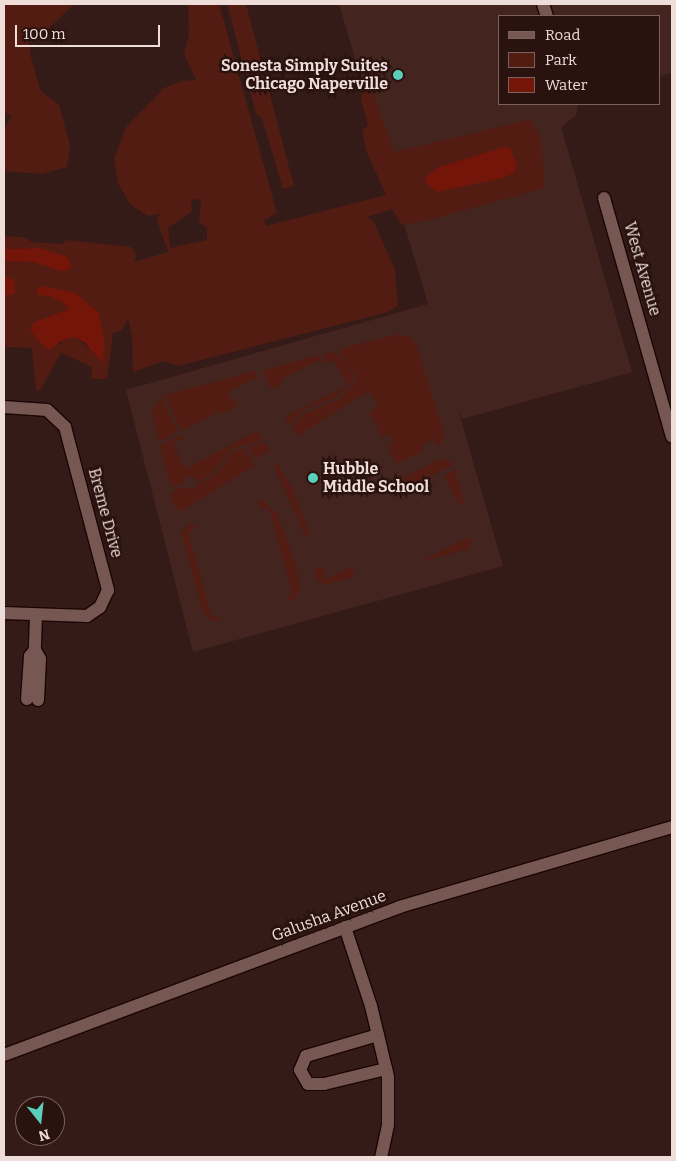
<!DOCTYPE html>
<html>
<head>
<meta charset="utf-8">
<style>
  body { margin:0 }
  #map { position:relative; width:676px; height:1161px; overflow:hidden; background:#351b17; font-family:Bitter,serif }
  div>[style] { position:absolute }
  .built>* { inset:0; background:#44241e }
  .green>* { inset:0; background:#521c13 }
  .water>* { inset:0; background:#731609 }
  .roads { filter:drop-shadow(1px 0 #1b0503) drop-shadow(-1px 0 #1b0503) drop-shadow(0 1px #1b0503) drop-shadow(0 -1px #1b0503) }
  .minor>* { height:12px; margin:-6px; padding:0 6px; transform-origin:6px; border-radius:6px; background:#765752 }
  .dots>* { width:14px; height:14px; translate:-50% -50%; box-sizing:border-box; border:2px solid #2a120e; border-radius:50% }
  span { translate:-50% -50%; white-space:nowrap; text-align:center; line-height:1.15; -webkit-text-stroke:5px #2a120e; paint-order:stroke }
  .poi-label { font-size:16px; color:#efddd9; font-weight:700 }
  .right { translate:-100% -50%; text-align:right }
  .left { translate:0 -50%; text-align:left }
  .street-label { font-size:16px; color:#efddd9 }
  .frame { position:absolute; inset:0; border:5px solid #efddd9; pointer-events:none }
  .legend { position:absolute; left:498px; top:15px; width:162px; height:90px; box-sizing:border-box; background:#2a120e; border:1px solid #79635f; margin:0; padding:6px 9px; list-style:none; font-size:15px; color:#efddd9 }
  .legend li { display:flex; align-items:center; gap:10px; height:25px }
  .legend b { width:25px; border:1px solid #79635f }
  .north { position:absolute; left:15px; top:1096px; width:50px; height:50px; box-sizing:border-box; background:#2a120e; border:1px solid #79635f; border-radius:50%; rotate:164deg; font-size:14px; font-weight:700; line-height:20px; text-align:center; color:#efddd9 }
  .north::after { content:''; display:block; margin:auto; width:18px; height:22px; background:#5bcebc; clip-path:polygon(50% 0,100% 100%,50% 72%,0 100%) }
  .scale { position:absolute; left:15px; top:25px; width:145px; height:22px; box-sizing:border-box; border:2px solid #efddd9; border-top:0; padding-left:6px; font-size:15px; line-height:18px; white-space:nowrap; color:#efddd9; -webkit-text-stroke:4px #2a120e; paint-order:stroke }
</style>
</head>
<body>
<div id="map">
  <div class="built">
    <div style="clip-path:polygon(339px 4px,672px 4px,672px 73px,660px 76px,660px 16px,500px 16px,500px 104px,578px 104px,576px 115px,561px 127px,632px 372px,462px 419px,457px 406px,503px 566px,193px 652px,126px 390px,428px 304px)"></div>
  </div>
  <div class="green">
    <div style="clip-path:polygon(4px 4px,74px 4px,47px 30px,29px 29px,30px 53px,40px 90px,59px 105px,70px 145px,67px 167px,42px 174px,4px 171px,4px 131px,11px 116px,4px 111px)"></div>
    <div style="clip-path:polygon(evenodd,188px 4px,219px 4px,277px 213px,264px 220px,266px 226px,386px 195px,366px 150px,362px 131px,368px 125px,361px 99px,363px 91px,370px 86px,395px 152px,531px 119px,541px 139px,545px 188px,425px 221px,402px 225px,392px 209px,367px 217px,374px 222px,395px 270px,398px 306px,388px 312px,178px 366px,164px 361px,133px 372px,132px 336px,128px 318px,122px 330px,113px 333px,107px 379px,91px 379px,92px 367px,61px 353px,40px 390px,36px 390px,32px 348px,4px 347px,4px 297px,14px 279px,4px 277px,4px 261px,32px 262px,64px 272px,40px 248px,4px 249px,4px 236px,23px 237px,32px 242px,62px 244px,66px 240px,131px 247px,136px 255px,134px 262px,168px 252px,157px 220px,161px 213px,148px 216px,130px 204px,118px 183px,114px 159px,126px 127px,164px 88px,182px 81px,196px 80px,184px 54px,189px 34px,188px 4px,504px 147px,481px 184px,437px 192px,465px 159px,504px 147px,188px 4px,191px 199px,201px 200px,199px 222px,207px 228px,207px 240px,170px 248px,168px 228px,192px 211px,191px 199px,188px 4px,76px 293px,90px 349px,75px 337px,63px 340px,59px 345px,43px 346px,34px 322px,68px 311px,66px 305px,52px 297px,43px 297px,76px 293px)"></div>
    <div style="clip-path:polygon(227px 4px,246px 4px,294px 186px,283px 189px,262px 118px,256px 113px)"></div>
    <div style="clip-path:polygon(399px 334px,411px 337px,416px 344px,444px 432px,441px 443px,437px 446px,433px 439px,423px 445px,422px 452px,396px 464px,387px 446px,393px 443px,389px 434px,382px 437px,369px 412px,378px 407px,369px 391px,297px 436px,292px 426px,304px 414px,339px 399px,355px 384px,355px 374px,345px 365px,339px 349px)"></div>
    <div style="clip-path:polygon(335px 351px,353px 376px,352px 383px,335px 398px,305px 409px,289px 425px,285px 417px,348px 385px,334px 360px,327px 364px,323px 355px)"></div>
    <div style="clip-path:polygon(318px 355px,324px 365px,319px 360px,280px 380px,282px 384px,271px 389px,262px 371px)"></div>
    <div style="clip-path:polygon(255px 371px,258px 377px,227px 393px,238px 406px,222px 414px,219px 411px,182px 431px,164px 395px)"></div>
    <div style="clip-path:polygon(161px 397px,178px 431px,159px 442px,152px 413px)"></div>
    <div style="clip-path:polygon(257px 431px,264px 440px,233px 448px,210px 476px,198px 481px,189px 475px,182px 483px,171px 487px,160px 446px,180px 435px,182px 439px,173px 443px,185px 469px)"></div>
    <div style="clip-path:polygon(265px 443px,270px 450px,256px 459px,248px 447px)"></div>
    <div style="clip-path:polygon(244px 448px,255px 465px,181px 511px,175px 508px,170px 496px,173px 492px,182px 487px,195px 489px,198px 483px,215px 476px,232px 452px)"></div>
    <div style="clip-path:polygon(438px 460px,449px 460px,453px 465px,408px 487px,403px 478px)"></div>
    <div style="clip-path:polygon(277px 462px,294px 492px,311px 537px,305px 536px,274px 466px)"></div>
    <div style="clip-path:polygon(455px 470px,464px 503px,459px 505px,444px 476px)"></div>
    <div style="clip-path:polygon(261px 499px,277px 513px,296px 566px,300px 589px,295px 599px,288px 602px,286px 597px,293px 595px,269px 508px,260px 509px,258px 500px)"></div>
    <div style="clip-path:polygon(192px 523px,196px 528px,188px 532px,212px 618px,221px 616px,220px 621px,210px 620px,203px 612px,181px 532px)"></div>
    <div style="clip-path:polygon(469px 537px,472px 540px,469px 549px,422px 561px)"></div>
    <div style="clip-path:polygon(322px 565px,325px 580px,351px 567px,355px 576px,324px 585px,317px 580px,314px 569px)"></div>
  </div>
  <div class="water">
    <div style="clip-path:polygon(504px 147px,510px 149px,517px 165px,514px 173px,503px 178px,437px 192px,427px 183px,425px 178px,439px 167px)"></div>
    <div style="clip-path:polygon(40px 248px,67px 257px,72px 267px,64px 272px,32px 262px,4px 261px,4px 249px)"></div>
    <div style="clip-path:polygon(4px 277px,14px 279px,15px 293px,4px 297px)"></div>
    <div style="clip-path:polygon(43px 286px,76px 293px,99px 313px,104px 341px,103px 363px,85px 343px,75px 337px,63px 340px,48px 351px,34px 335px,30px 329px,34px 322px,68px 310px,66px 305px,52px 297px,36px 294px,37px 289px)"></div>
  </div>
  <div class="roads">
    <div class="minor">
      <div style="left:543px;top:4px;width:13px;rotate:72deg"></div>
      <div style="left:604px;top:198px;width:248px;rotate:74.1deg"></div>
      <div style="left:4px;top:407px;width:43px;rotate:4deg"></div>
      <div style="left:47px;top:410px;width:25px;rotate:43deg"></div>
      <div style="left:65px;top:427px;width:169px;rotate:75.2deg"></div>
      <div style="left:108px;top:590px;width:19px;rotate:115deg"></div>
      <div style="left:100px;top:607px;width:16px;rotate:145deg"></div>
      <div style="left:87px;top:616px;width:83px;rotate:-177.9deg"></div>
      <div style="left:36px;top:615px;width:35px;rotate:92deg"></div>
      <div style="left:35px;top:650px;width:10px;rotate:61deg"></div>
      <div style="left:40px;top:659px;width:41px;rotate:92.8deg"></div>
      <div style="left:27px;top:699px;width:43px;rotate:-86deg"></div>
      <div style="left:30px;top:656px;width:8px;rotate:-50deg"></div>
      <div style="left:345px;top:927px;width:83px;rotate:71.8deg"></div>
      <div style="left:371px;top:1006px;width:73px;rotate:76.5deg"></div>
      <div style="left:388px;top:1077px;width:48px;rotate:90deg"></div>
      <div style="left:388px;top:1125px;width:33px;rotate:102deg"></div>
      <div style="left:378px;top:1035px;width:75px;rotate:163.7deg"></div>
      <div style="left:306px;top:1056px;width:15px;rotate:113deg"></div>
      <div style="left:300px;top:1070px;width:16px;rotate:60deg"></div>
      <div style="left:308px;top:1084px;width:16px"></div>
      <div style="left:324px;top:1084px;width:64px;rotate:-13.6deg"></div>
      <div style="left:4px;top:1055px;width:422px;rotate:-20.5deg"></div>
      <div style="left:399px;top:907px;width:284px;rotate:-16.3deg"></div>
    </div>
  </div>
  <div class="dots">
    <div style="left:398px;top:75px;background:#5bcebc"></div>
    <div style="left:313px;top:478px;background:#5bcebc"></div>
  </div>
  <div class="poi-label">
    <span class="right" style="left:388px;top:75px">Sonesta Simply Suites<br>Chicago Naperville</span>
    <span class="left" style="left:323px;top:478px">Hubble<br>Middle School</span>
  </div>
  <div class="street-label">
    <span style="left:642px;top:269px;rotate:74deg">West Avenue</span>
    <span style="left:105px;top:513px;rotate:75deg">Breme Drive</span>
    <span style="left:329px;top:916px;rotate:-20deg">Galusha Avenue</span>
  </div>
  <div class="frame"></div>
  <ul class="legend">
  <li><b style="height:6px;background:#765752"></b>Road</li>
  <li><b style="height:14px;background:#521c13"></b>Park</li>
  <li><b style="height:14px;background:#731609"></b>Water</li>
  </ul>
  <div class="north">N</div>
  <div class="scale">100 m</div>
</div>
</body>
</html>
